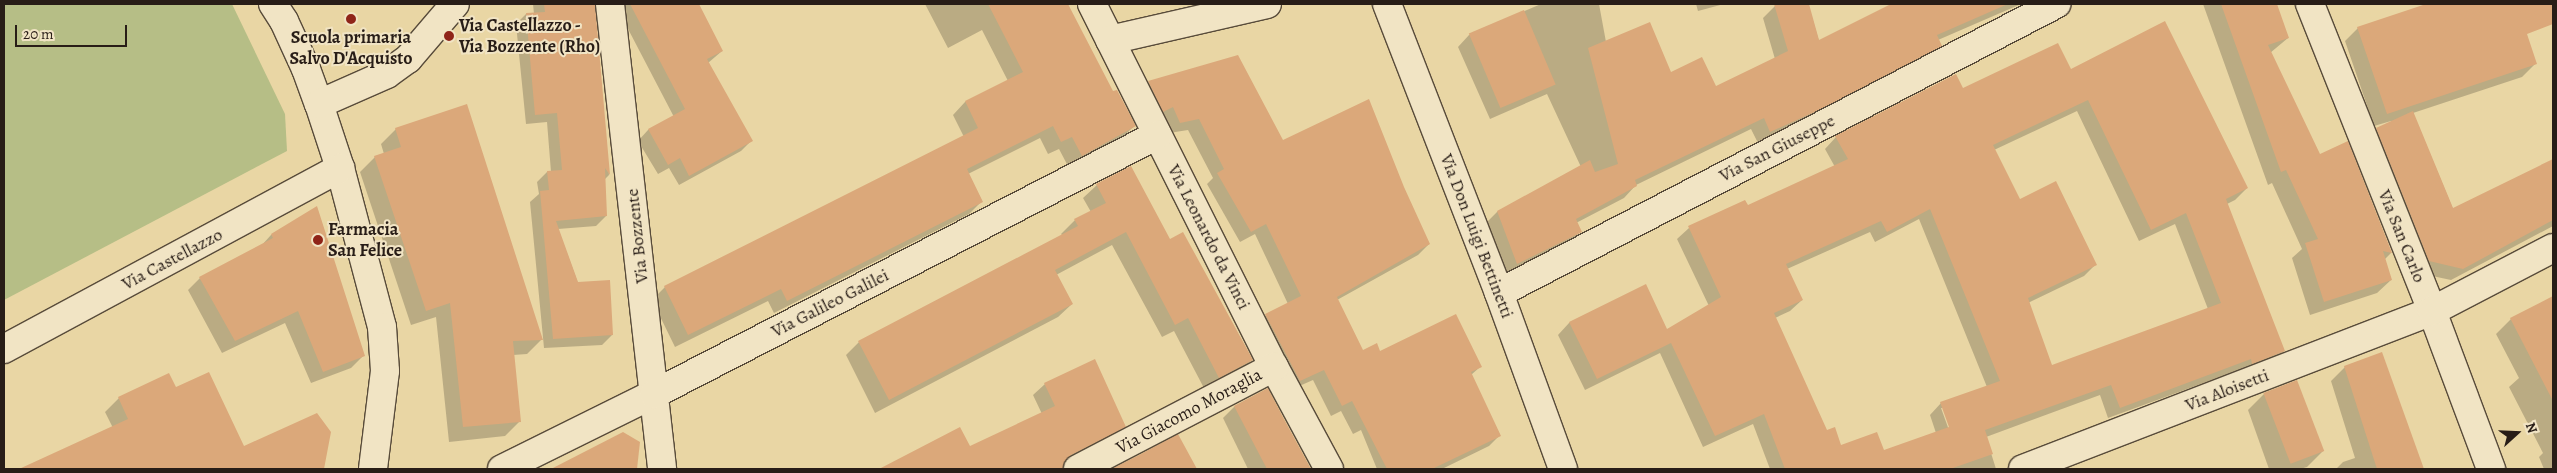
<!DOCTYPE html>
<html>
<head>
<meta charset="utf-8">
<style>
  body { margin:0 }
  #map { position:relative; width:2557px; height:473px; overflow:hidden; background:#e9d6a4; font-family:Alegreya,serif }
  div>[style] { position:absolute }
  .green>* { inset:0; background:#b6be86 }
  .shadow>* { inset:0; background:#0003 }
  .building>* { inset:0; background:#dba87a; transform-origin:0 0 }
  .roads { filter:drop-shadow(1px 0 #584b3a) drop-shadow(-1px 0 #584b3a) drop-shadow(0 1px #584b3a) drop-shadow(0 -1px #584b3a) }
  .minor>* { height:28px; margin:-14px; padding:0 14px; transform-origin:14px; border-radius:14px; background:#f1e4c4 }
  .dots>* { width:14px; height:14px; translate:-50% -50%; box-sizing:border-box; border:2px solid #f1e4c4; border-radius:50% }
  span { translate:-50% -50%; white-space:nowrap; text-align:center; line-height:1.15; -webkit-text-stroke:4px #f1e4c4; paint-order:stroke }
  .poi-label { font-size:18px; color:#281d17; font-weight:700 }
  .left { translate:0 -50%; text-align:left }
  .street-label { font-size:18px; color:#281d17 }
  .frame { position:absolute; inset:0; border:5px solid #281d17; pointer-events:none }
  .north { position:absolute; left:2492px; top:408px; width:50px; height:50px; -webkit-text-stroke:4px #f1e4c4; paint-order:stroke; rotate:70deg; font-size:14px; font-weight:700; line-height:20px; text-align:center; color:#281d17 }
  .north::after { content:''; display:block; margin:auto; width:18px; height:22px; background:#281d17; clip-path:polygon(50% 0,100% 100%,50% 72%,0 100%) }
  .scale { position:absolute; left:15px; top:25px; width:112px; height:22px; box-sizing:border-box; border:2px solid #281d17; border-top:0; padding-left:6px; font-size:15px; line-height:18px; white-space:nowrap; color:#281d17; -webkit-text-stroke:4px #f1e4c4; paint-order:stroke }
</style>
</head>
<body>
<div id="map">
  <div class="green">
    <div style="clip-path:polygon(4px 4px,232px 4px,285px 114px,287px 151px,4px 300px)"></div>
  </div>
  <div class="shadow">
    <div style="clip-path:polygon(533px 4px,594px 4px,609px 175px,604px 180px,606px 216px,596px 226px,558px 229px,578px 283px,612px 335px,602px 345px,544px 348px,530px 202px,539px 194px,537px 182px,547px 172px,551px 172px,547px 122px,526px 124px,516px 24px,526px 14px,534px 14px)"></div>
    <div style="clip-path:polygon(615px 4px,698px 4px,722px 51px,708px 63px,751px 141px,741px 151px,679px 185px,669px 168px,658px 174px,638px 141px,648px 130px,674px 117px)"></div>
    <div style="clip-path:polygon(925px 4px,1030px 4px,1044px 33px,1112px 92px,1134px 126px,1121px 139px,1069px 168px,1059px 149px,1048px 154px,1040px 138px,968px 174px,982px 201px,969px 214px,774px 313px,768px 301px,675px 347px,652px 300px,665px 287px,964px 137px,953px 115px,965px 102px,1008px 81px,982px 30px,948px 48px)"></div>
    <div style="clip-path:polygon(1541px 4px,1599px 4px,1606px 42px,1670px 74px,1715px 88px,1775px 59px,1763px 18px,1775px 6px,1784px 4px,1808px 4px,1819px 41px,1894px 4px,2021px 4px,1938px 40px,1940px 45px,1928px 57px,1807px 120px,1758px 143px,1751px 129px,1636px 185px,1624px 198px,1576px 223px,1580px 232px,1568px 244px,1505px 275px,1485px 224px,1497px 212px,1581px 167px,1547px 94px,1490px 119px,1458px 47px,1469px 35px)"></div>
    <div style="clip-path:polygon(1696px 4px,1724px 4px,1698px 11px)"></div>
    <div style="clip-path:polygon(2203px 4px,2276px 4px,2288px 38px,2270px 53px,2320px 156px,2347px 143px,2391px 253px,2384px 260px,2391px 280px,2377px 293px,2310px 315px,2292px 258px,2302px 249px,2272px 183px,2268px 185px)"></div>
    <div style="clip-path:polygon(2430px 4px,2516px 4px,2535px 64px,2522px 77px,2413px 113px,2453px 209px,2553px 162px,2553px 226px,2451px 280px,2418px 273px,2365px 141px,2377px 129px,2392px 122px,2391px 121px,2374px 126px,2345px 41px,2358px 28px)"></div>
    <div style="clip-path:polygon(evenodd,2070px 71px,2247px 188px,2235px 200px,2227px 204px,2284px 351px,2273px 362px,2241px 374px,2239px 370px,2108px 418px,2100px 395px,1986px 437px,1996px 469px,1770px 469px,1753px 424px,1703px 447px,1660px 353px,1585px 390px,1558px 335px,1569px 323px,1645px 286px,1667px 331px,1709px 306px,1677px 239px,1689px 228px,1745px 201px,1747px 207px,1835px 167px,1825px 149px,1836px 137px,1962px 90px,2070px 71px,2077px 111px,2139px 241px,2175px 224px,2208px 309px,2052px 367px,2028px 303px,2084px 276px,2095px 265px,2019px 200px,1994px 150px,2077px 111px,2070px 71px,1919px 219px,1987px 387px,1941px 403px,1930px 415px,1936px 433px,1883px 451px,1840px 447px,1826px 432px,1775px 318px,1790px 311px,1802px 300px,1787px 269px,1870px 232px,1875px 242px,1919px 219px,2070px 71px,1941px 408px,1944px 408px,1953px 432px,1950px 433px,1941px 408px)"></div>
    <div style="clip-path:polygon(1149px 82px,1282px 142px,1403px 188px,1429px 244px,1418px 255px,1337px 300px,1363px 352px,1380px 352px,1480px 367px,1471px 375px,1500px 435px,1489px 446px,1442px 469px,1377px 469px,1361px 430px,1353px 434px,1341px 411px,1331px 416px,1313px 380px,1288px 391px,1255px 326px,1266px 315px,1288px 304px,1255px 234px,1240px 242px,1207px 184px,1213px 178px,1188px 130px,1169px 133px,1138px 93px)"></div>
    <div style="clip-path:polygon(396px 129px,542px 339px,527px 354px,513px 355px,520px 421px,505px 436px,449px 442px,436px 317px,411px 325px,360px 172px,375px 157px,384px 154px,381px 144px)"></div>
    <div style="clip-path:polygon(1097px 185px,1170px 240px,1252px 360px,1238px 373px,1205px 390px,1174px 331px,1162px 337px,1112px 245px,1056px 275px,1072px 304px,1058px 317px,875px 413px,846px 355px,859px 342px,1063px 236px,1061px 234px,1075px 220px,1091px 212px,1083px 198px)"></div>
    <div style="clip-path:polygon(317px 208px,363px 356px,351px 368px,311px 383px,285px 323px,222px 353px,188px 290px,200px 278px,261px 246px,271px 235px)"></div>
    <div style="clip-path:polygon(2553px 297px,2553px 469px,2544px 469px,2539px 457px,2543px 453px,2509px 387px,2519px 378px,2496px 334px,2511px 319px)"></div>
    <div style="clip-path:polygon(2381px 354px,2423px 469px,2336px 469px,2343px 462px,2355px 458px,2331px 381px,2345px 367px)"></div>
    <div style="clip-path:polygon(1045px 384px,1124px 426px,1113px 438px,1063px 464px,1062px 469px,898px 469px,897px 467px,969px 448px,1042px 414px,1033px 395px)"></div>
    <div style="clip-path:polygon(175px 389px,243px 448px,330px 432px,322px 469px,38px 469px,51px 456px,113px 428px,105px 412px,119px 398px)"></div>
    <div style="clip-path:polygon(1267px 390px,1309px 469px,1248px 469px,1223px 418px,1234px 407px)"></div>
    <div style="clip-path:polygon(2264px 394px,2323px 451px,2307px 467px,2300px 469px,2269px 469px,2248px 410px)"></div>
    <div style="clip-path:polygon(623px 433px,638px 443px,636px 469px,554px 469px)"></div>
    <div style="clip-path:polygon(1178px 436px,1195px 469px,1114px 469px)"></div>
  </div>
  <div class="building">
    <div style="clip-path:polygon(544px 4px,595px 4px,610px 175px,605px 168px,607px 216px,556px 221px,578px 282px,610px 280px,613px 335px,553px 339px,540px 191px,549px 190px,547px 171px,562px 170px,557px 113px,535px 115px,526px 13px,545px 12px)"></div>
    <div style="clip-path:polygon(630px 4px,699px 4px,723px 51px,707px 59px,753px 141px,689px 176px,680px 158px,668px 165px,648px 129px,685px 109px)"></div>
    <div style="clip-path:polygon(988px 4px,1068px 4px,1113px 91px,1117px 90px,1136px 126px,1082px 156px,1072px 137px,1061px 142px,1053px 126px,967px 169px,983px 202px,787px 301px,781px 289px,688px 335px,664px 286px,978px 128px,965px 101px,1023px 72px)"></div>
    <div style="clip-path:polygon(1774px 4px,1809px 4px,1819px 40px,1891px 4px,2008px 4px,1937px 35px,1942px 46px,1821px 109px,1770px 132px,1764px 118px,1635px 180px,1637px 186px,1576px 219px,1582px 232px,1517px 264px,1497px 211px,1590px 160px,1595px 172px,1618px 164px,1588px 48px,1650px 22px,1671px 72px,1702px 57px,1716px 86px,1788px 51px)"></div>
    <div style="clip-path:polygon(2221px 4px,2277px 4px,2289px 38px,2268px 45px,2320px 154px,2348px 141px,2392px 253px,2383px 251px,2392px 280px,2324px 302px,2305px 243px,2318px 239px,2286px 170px,2281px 172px)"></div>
    <div style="clip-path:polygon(2426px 4px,2553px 4px,2553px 24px,2527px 34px,2537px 64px,2387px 114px,2357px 27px)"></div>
    <div style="left:1524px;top:10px;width:81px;height:60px;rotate:67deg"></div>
    <div style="clip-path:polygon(evenodd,2165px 21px,2248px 188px,2226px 199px,2285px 351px,2252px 364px,2251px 359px,2120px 408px,2111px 385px,1985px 430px,1993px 454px,1950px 469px,1785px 469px,1764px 414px,1715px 436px,1671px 343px,1597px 379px,1569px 322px,1646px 284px,1667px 329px,1721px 297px,1688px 226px,1745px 200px,1748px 205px,1848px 159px,1835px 136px,1956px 74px,1963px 88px,2058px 43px,2071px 69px,2165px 21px,2088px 100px,2151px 230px,2186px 213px,2221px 303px,2052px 365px,2028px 298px,2097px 265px,2056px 181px,2020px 199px,1993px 145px,2088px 100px,2165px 21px,1930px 209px,2000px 381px,1940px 402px,1949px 427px,1884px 450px,1877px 432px,1841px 445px,1835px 427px,1827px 430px,1774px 313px,1803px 300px,1786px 264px,1881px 221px,1887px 232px,1930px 209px)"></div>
    <div style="clip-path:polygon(1238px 55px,1283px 140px,1369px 99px,1404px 187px,1430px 244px,1337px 297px,1363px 350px,1377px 343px,1380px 351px,1456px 314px,1482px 367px,1471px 372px,1501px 436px,1432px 469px,1387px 469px,1352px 401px,1342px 406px,1324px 370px,1300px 381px,1265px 314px,1301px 296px,1266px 224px,1251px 232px,1217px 173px,1224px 169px,1199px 119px,1180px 123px,1173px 107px,1163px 112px,1148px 81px)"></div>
    <div style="clip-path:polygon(467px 104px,543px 340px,513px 341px,521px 422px,463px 427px,450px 303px,426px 311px,374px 156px,401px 147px,395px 128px)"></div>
    <div style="clip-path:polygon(2413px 111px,2453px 208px,2553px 159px,2553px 220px,2463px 269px,2429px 261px,2376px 128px)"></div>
    <div style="clip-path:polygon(1131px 166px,1170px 239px,1183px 232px,1253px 360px,1219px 378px,1188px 318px,1175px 325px,1126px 232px,1055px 270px,1073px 304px,889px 400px,858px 341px,1078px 226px,1074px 219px,1106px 203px,1096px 184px)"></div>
    <div style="clip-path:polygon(317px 206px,365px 356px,323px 372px,298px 311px,235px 341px,199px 277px,273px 238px,271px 234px)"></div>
    <div style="clip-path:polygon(2553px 296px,2553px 401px,2510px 318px)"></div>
    <div style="clip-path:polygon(2382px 352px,2424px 469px,2377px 469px,2344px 366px)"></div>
    <div style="clip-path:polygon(1095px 359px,1126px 427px,1071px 455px,1065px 461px,1063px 469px,879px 469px,960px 427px,970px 446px,1055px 406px,1044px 383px)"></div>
    <div style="clip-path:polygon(209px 372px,244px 446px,317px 413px,331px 432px,324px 469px,19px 469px,128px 419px,118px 397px,169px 373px,176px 387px)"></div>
    <div style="left:2297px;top:380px;width:76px;height:36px;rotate:69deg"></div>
    <div style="clip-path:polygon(1268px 388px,1284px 419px,1311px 469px,1267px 469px,1234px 406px)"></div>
    <div style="clip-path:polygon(623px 432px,640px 442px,637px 469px,551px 469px)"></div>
    <div style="clip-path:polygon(1178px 434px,1197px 469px,1111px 469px,1139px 455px)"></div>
  </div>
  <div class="roads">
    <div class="minor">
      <div style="left:273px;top:4px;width:20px;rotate:57deg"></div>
      <div style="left:284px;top:21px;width:53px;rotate:65.4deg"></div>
      <div style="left:306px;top:69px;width:37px;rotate:70deg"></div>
      <div style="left:319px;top:104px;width:67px;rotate:71.8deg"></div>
      <div style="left:340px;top:168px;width:164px;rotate:75.2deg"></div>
      <div style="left:382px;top:327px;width:44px;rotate:86.1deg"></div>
      <div style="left:385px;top:371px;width:99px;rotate:97deg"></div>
      <div style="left:610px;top:4px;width:468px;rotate:83.6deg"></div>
      <div style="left:1092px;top:4px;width:406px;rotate:63.4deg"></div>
      <div style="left:1274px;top:367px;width:116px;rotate:61.7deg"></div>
      <div style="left:1387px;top:4px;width:310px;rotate:68.8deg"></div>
      <div style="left:1499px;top:293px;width:187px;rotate:70deg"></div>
      <div style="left:2310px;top:4px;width:330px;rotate:68.3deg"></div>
      <div style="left:2432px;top:311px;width:169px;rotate:69.5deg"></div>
      <div style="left:1110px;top:40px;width:161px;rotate:-12.9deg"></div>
      <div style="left:319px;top:104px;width:74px;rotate:-23.8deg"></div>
      <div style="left:387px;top:74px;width:26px;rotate:-36deg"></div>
      <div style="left:408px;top:59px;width:72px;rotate:-49.5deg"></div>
      <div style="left:1499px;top:293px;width:628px;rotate:-27.42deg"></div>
      <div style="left:4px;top:349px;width:382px;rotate:-28.3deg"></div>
      <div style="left:502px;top:469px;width:169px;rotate:-26.3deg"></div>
      <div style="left:654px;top:394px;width:566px;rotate:-27.24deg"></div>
      <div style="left:1078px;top:469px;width:221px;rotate:-27.5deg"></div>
      <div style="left:2023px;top:469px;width:438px;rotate:-21.1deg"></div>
      <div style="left:2432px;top:311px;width:136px;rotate:-27.5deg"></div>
    </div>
  </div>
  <div class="dots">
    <div style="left:351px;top:19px;background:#8f2418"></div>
    <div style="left:449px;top:36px;background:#8f2418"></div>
    <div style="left:318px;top:240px;background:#8f2418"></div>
  </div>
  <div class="poi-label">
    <span class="left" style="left:459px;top:36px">Via Castellazzo -<br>Via Bozzente (Rho)</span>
    <span style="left:351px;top:48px">Scuola primaria<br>Salvo D'Acquisto</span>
    <span class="left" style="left:328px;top:240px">Farmacia<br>San Felice</span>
  </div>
  <div class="street-label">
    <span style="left:1777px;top:148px;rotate:-27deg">Via San Giuseppe</span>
    <span style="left:637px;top:236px;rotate:-96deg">Via Bozzente</span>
    <span style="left:1477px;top:236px;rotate:69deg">Via Don Luigi Bettinetti</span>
    <span style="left:2402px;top:236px;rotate:68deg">Via San Carlo</span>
    <span style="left:1209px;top:237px;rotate:63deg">Via Leonardo da Vinci</span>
    <span style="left:172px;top:259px;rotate:-28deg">Via Castellazzo</span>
    <span style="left:830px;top:303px;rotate:-27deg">Via Galileo Galilei</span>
    <span style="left:2227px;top:390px;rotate:-21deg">Via Aloisetti</span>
    <span style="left:1189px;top:411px;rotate:-28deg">Via Giacomo Moraglia</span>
  </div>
  <div class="frame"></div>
  <div class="north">N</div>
  <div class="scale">20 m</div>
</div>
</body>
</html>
